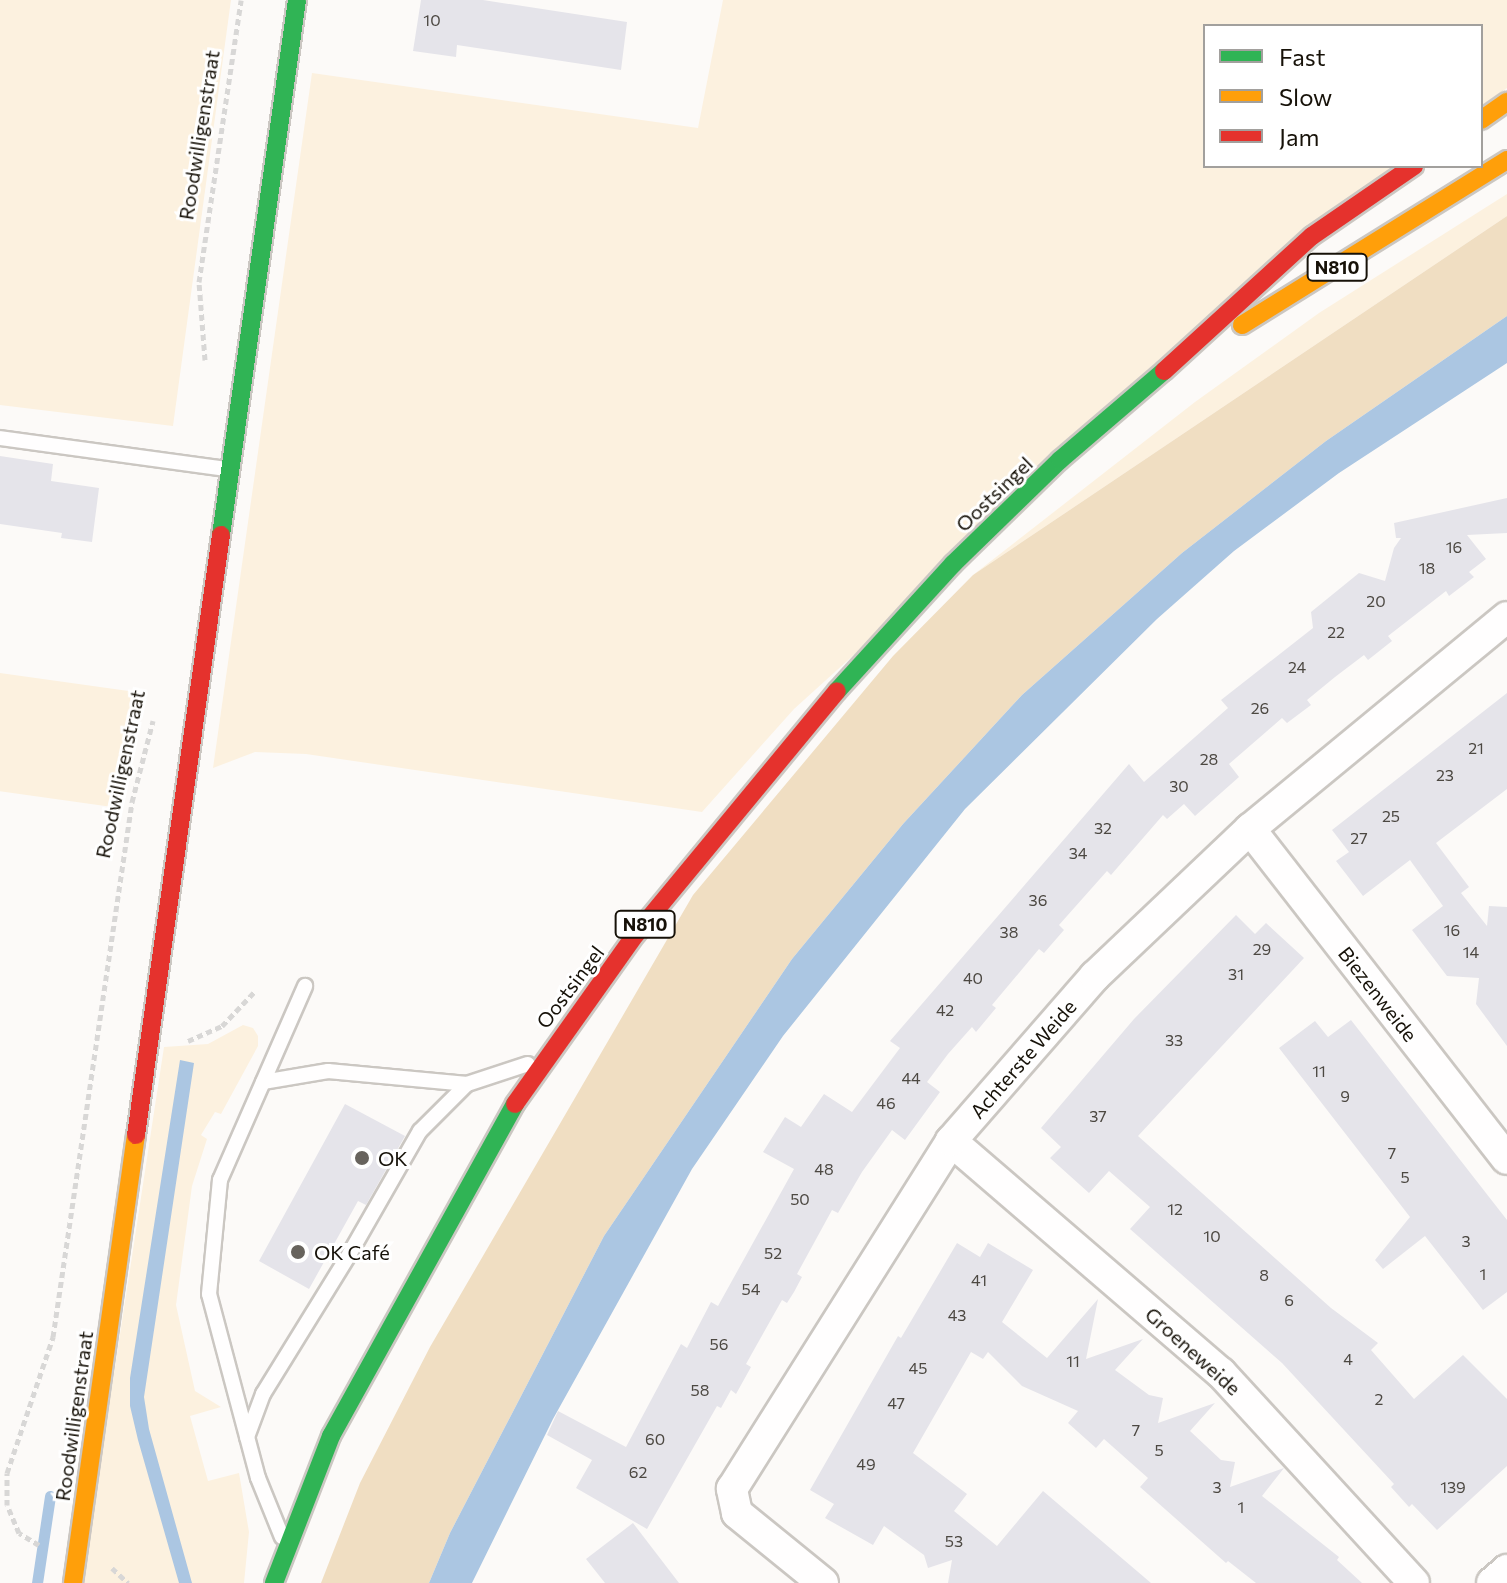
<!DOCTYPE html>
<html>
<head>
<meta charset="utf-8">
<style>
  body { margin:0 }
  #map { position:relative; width:1507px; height:1583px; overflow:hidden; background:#fcfaf8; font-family:Commissioner,sans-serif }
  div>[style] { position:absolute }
  .green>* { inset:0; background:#fcf1df; transform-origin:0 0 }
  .forest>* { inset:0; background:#f0dec2 }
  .water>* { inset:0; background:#abc6e2 }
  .stream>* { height:11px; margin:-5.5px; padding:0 5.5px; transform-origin:5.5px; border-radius:5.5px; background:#abc6e2 }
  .building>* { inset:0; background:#e5e4ea }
  .path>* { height:5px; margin-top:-2.5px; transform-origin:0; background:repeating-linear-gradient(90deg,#d8d7d6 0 6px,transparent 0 10px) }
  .roads { filter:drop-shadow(2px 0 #cbc7c2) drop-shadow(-2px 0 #cbc7c2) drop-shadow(0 2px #cbc7c2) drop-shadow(0 -2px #cbc7c2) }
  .lane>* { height:14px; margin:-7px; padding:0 7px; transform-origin:7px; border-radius:7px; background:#fffefe }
  .street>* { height:30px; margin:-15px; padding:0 15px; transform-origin:15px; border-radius:15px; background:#fffefe }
  .fast>* { height:18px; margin:-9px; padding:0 9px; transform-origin:9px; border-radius:9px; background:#30b455 }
  .slow>* { height:18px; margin:-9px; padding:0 9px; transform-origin:9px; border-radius:9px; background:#ff9f0a }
  .jam>* { height:18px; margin:-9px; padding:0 9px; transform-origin:9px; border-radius:9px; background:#e5322d }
  .dots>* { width:22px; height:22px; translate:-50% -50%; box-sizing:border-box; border:4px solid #fff; border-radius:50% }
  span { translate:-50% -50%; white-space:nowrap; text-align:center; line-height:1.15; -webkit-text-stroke:6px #fff; paint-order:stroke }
  .number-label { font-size:16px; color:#4c4842 }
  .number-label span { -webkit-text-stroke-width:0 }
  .shield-label span { padding:2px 6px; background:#fff; border:2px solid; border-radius:6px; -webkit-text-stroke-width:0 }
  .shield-label { font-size:18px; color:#171209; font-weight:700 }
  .street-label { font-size:20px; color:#171209 }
  .poi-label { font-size:20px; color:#171209 }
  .left { translate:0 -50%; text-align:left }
  .legend { position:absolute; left:1203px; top:24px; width:280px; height:144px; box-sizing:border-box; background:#fff; border:2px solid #a2a09d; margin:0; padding:10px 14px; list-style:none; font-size:24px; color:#171209 }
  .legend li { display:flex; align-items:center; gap:16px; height:40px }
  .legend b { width:40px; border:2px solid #a2a09d }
</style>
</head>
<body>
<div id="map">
  <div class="green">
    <div style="clip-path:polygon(0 0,231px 0,173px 426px,0 405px)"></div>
    <div style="clip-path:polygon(723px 0,1507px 0,1507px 88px,1481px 106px,1481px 26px,1205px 26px,1205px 166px,1394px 166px,794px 709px,702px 812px,306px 754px,255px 752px,213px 768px,312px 73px,698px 128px)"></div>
    <div style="clip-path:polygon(1507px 194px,1507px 216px,973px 575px,1195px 402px,1319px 313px)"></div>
    <div style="left:0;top:673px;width:137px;height:117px;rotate:8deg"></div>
    <div style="clip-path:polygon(243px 1025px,253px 1028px,258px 1036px,258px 1046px,221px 1114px,215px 1112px,201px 1135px,207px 1139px,192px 1186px,176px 1305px,195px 1391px,221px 1407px,190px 1416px,208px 1481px,239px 1473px,249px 1532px,244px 1583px,82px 1583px,164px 1047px,208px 1044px)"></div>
  </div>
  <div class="forest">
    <div style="clip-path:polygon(1507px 216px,1507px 316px,1326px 441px,1182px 553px,1022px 695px,903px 824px,792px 959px,604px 1236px,450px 1533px,429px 1583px,321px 1583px,360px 1483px,430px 1347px,693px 895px,893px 656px,973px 575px)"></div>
  </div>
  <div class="water">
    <div style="clip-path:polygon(1507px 316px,1507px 363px,1339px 473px,1234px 551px,1157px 619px,965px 809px,783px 1036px,692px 1169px,553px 1419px,472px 1583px,429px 1583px,450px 1533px,604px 1236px,792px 959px,903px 824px,1022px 695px,1182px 553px,1326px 441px)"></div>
    <div style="clip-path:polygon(180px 1060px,194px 1063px,144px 1397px,149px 1429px,192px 1583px,179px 1583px,138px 1440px,130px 1406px,130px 1378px)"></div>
  </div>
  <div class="stream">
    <div style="left:37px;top:1583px;width:88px;rotate:-81.5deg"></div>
  </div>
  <div class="building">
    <div style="clip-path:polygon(421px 0,483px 0,627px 22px,621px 70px,457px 45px,456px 57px,413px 51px)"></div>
    <div style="clip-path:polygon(0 456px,53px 464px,51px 481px,99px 488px,92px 542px,61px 538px,62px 533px,0 524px)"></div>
    <div style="clip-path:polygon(1507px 498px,1507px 533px,1467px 535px,1486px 559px,1469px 572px,1474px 577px,1449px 596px,1446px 591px,1388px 636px,1392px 641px,1368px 660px,1364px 655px,1335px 677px,1307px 700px,1311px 705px,1287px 723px,1282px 718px,1229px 764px,1239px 777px,1195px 816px,1184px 804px,1167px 819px,1163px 815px,1111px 875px,1107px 871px,1059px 925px,1064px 930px,1044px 953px,1039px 949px,992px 1005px,996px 1008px,976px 1032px,972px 1027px,948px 1054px,927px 1082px,940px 1092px,905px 1140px,892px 1130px,862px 1172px,838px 1213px,832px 1210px,797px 1274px,802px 1277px,794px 1292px,787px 1303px,782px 1300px,746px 1364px,751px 1367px,736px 1394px,731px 1390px,721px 1408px,717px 1406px,647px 1529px,576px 1488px,592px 1460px,547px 1435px,558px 1411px,626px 1447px,681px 1344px,687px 1348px,711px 1302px,718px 1306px,794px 1169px,763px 1152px,785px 1117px,801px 1127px,824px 1094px,852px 1112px,900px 1048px,890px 1041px,1129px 764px,1144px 782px,1228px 708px,1221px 700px,1313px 628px,1311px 612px,1359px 573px,1385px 581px,1394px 548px,1401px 538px,1396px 538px,1394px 523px)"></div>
    <div style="clip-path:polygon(1507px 693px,1507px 789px,1436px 843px,1469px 887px,1461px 893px,1487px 926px,1489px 906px,1507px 907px,1507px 1046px,1476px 1004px,1479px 978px,1447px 976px,1412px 930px,1443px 906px,1410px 860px,1363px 896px,1336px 861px,1349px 852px,1332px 830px)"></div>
    <div style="clip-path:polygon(1236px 915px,1255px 934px,1266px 923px,1304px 958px,1138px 1136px,1331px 1308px,1378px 1343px,1371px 1350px,1414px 1399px,1463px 1355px,1507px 1399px,1507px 1466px,1437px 1530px,1412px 1504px,1409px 1507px,1391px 1487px,1394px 1484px,1282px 1363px,1130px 1229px,1150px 1207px,1109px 1171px,1089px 1193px,1050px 1158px,1061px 1147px,1041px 1128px,1134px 1019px)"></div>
    <div style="clip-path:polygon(1351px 1020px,1507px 1220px,1507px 1292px,1483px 1310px,1425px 1236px,1383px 1269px,1375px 1260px,1410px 1217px,1279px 1048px,1315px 1021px,1328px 1037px)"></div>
    <div style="clip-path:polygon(345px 1104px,405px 1136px,366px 1205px,358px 1201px,309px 1289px,259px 1261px)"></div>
    <div style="clip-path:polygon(957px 1243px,980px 1257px,988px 1243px,1033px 1270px,1002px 1322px,1047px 1358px,1098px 1299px,1086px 1359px,1143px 1339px,1115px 1370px,1149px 1395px,1163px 1398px,1158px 1423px,1215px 1403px,1190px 1431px,1221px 1460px,1235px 1462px,1230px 1487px,1284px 1468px,1262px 1496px,1339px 1557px,1337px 1560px,1362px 1583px,1256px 1583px,1228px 1561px,1226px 1563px,1140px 1487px,1148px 1478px,1104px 1439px,1096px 1448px,1068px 1423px,1078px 1411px,1022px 1386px,988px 1352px,983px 1359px,971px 1352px,913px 1453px,967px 1494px,954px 1511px,997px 1546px,1043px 1491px,1151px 1583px,948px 1583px,952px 1560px,928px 1568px,924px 1555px,884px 1526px,873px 1545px,825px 1518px,834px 1504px,810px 1490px,898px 1336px,901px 1338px)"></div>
    <div style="clip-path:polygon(633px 1523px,679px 1583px,605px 1583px,586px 1559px)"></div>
  </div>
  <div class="path">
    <div style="left:205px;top:360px;width:78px;rotate:-94.4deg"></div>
    <div style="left:199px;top:282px;width:285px;rotate:-81.5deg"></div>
    <div style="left:188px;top:1041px;width:37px;rotate:-24deg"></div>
    <div style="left:222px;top:1026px;width:50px;rotate:-46.6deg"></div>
    <div style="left:39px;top:1545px;width:23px;rotate:-149deg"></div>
    <div style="left:19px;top:1533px;width:30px;rotate:-113deg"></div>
    <div style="left:7px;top:1505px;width:32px;rotate:-90deg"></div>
    <div style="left:7px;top:1473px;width:144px;rotate:-71.3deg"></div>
    <div style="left:53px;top:1337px;width:541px;rotate:-81.6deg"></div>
    <div style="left:132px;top:802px;width:84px;rotate:-75.5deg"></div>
    <div style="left:112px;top:1568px;width:22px;rotate:43deg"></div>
  </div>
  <div class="roads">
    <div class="lane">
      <div style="left:0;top:438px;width:227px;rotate:7.8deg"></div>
      <div style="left:263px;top:1082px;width:66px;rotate:-9.6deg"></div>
      <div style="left:328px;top:1071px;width:140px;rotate:5.3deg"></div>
      <div style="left:467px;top:1084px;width:64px;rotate:-18.2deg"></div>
      <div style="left:247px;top:1437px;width:46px;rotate:-69.6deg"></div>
      <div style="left:263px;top:1394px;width:166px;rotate:-58.3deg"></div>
      <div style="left:350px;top:1253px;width:141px;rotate:-60.2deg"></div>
      <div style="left:420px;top:1131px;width:66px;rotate:-45deg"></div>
      <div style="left:282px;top:1537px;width:64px;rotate:-112.1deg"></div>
      <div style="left:258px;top:1478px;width:190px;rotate:-104.9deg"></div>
      <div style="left:209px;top:1294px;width:115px;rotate:-84.5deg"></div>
      <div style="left:220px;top:1180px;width:212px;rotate:-66.3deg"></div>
    </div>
    <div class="street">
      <div style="left:1250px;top:829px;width:418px;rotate:52.1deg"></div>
      <div style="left:951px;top:1141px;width:356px;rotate:40.7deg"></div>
      <div style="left:1221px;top:1373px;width:285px;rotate:47.4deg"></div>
      <div style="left:823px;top:1583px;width:111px;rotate:-140.9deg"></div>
      <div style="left:737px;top:1513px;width:25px;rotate:-102deg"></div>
      <div style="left:732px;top:1489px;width:411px;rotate:-57.8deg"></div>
      <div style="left:951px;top:1141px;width:219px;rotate:-48.9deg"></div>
      <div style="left:1095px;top:976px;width:214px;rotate:-43.5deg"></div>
      <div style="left:1250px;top:829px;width:333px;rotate:-39.5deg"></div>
      <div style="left:1492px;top:1583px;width:20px;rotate:-41deg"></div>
    </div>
    <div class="fast">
      <div style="left:221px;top:535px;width:540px;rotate:-81.91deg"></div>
      <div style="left:837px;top:691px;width:172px;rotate:-47.6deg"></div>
      <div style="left:953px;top:564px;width:149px;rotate:-44.2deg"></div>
      <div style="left:1060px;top:460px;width:137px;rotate:-40.6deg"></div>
      <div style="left:274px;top:1583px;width:158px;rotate:-68.8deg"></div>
      <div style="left:331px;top:1436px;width:380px;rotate:-61deg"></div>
    </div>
    <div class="slow">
      <div style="left:1481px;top:120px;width:32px;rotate:-35deg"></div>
      <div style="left:1242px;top:325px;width:312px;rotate:-31.9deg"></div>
      <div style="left:73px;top:1583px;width:452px;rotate:-82deg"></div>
    </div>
    <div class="jam">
      <div style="left:1164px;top:371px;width:200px;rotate:-42.4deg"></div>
      <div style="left:1312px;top:236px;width:124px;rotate:-34.5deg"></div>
      <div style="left:515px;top:1104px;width:209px;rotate:-54.6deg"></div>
      <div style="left:636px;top:934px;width:315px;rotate:-50.4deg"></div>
      <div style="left:136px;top:1135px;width:606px;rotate:-81.94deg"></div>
    </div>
  </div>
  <div class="dots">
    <div style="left:362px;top:1158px;background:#67635d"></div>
    <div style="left:298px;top:1252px;background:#67635d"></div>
  </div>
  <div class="number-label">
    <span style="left:432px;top:20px">10</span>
    <span style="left:1454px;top:547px">16</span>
    <span style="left:1427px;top:568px">18</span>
    <span style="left:1376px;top:601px">20</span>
    <span style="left:1336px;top:632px">22</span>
    <span style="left:1297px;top:667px">24</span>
    <span style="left:1260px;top:708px">26</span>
    <span style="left:1476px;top:748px">21</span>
    <span style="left:1209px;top:759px">28</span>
    <span style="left:1445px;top:775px">23</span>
    <span style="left:1179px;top:786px">30</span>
    <span style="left:1391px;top:816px">25</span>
    <span style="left:1103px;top:828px">32</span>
    <span style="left:1359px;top:838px">27</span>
    <span style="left:1078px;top:853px">34</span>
    <span style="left:1038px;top:900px">36</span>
    <span style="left:1452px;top:930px">16</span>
    <span style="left:1009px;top:932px">38</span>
    <span style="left:1262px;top:949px">29</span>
    <span style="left:1471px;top:952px">14</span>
    <span style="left:1236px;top:974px">31</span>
    <span style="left:973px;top:978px">40</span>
    <span style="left:945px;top:1010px">42</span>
    <span style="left:1174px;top:1040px">33</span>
    <span style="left:1319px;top:1071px">11</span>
    <span style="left:911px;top:1078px">44</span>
    <span style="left:1345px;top:1096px">9</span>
    <span style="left:886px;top:1103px">46</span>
    <span style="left:1098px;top:1116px">37</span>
    <span style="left:1392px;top:1153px">7</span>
    <span style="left:824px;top:1169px">48</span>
    <span style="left:1405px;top:1177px">5</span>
    <span style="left:800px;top:1199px">50</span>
    <span style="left:1175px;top:1209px">12</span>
    <span style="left:1212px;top:1236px">10</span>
    <span style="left:1466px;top:1241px">3</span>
    <span style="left:773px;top:1253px">52</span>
    <span style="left:1483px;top:1274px">1</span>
    <span style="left:1264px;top:1275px">8</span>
    <span style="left:979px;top:1280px">41</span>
    <span style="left:751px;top:1289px">54</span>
    <span style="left:1289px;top:1300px">6</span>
    <span style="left:957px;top:1315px">43</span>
    <span style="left:719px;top:1344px">56</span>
    <span style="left:1348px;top:1359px">4</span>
    <span style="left:1073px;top:1361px">11</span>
    <span style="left:918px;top:1368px">45</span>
    <span style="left:700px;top:1390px">58</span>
    <span style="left:1379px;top:1399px">2</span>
    <span style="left:896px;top:1403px">47</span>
    <span style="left:1136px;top:1430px">7</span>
    <span style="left:655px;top:1439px">60</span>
    <span style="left:1159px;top:1450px">5</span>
    <span style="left:866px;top:1464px">49</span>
    <span style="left:638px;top:1472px">62</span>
    <span style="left:1217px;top:1487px">3</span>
    <span style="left:1453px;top:1487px">139</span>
    <span style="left:1241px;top:1507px">1</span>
    <span style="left:954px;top:1541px">53</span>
  </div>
  <div class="shield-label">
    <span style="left:1337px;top:267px">N810</span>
    <span style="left:645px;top:924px">N810</span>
  </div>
  <div class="street-label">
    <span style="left:199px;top:135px;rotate:-81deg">Roodwilligenstraat</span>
    <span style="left:994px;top:494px;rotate:-44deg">Oostsingel</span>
    <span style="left:120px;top:774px;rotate:-78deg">Roodwilligenstraat</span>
    <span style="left:570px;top:987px;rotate:-53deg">Oostsingel</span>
    <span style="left:1378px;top:994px;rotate:52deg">Biezenweide</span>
    <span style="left:1023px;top:1059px;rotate:-49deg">Achterste Weide</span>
    <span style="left:1193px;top:1351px;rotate:42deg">Groeneweide</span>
    <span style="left:74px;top:1416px;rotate:-82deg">Roodwilligenstraat</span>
  </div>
  <div class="poi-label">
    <span class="left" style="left:378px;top:1158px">OK</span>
    <span class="left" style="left:314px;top:1252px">OK Café</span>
  </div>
  <ul class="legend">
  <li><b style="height:10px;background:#30b455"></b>Fast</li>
  <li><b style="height:10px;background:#ff9f0a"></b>Slow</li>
  <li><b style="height:10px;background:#e5322d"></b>Jam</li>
  </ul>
</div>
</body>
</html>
